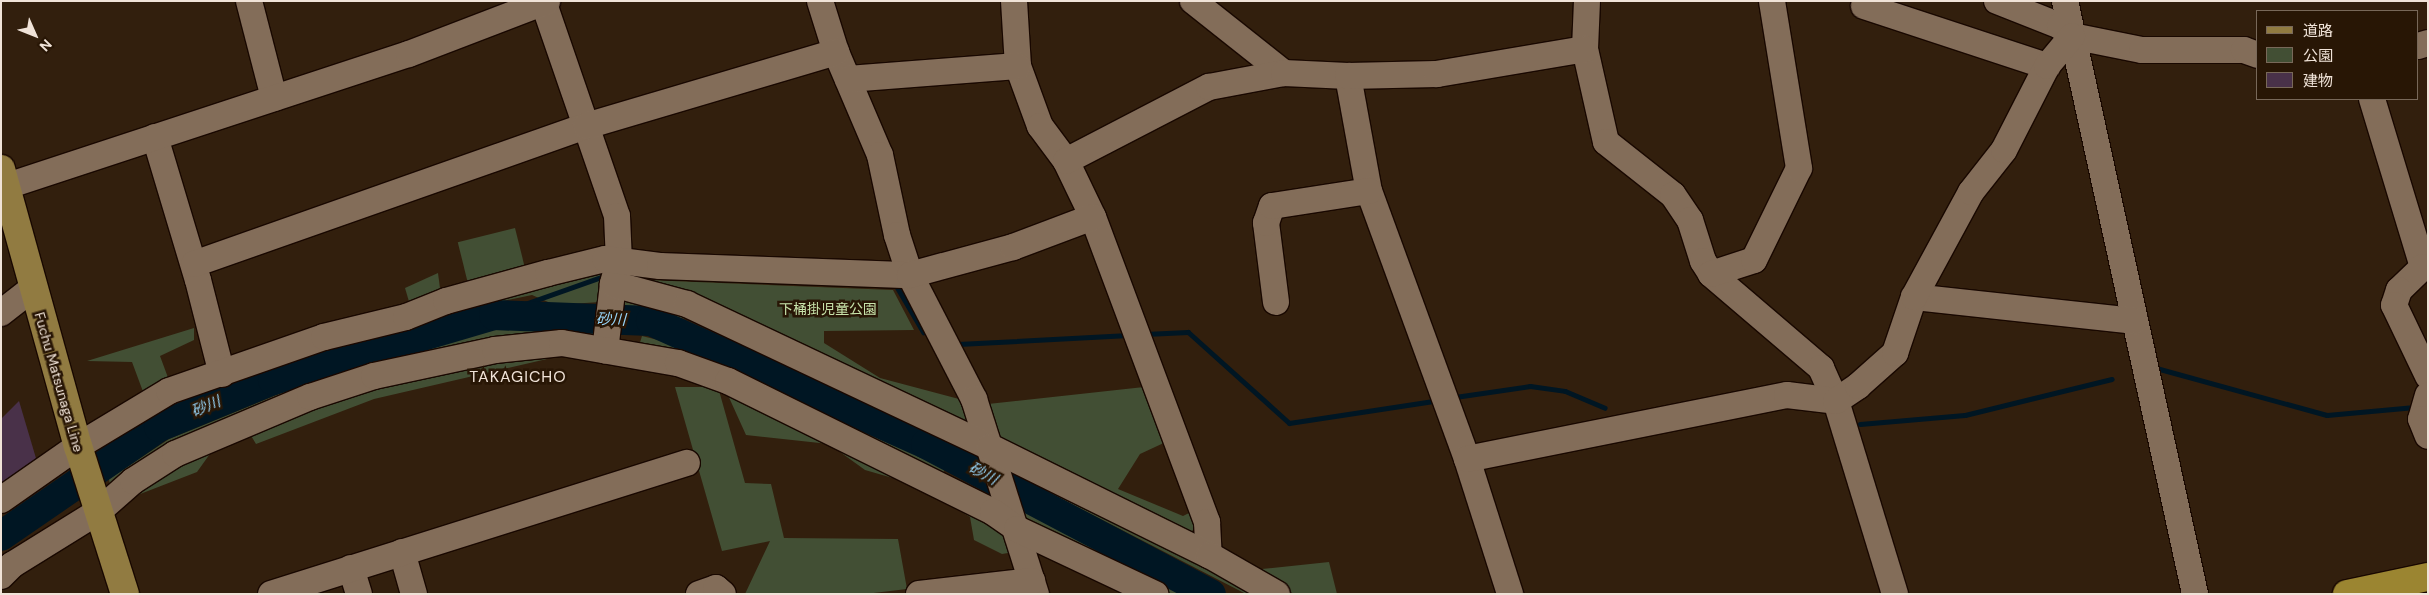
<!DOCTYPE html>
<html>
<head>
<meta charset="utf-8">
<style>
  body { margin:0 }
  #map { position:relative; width:2429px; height:595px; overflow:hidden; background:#321f0d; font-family:"DM Sans","Noto Sans JP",sans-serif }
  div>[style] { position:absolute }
  .green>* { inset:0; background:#424f34; transform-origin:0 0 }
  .stream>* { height:5px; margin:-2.5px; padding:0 2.5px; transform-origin:2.5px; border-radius:2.5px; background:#001623 }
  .river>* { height:30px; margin:-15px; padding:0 15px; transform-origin:15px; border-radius:15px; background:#001623 }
  .building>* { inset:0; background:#493149 }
  .roads { filter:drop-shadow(1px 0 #190800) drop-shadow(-1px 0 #190800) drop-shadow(0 1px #190800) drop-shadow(0 -1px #190800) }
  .minor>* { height:26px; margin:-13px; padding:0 13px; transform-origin:13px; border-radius:13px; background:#836d59 }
  .major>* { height:28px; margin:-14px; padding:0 14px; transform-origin:14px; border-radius:14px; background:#917b41 }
  .highway>* { height:28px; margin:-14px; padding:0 14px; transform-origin:14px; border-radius:14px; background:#9b8531 }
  span { translate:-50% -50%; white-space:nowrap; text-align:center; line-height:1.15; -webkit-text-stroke:5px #281605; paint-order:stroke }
  .park-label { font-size:14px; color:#c8e4ab }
  .street-label { font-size:14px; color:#f0e3d8 }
  .water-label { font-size:15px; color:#98d7fb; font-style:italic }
  .quarter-label { font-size:16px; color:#f0e3d8; letter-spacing:1px }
  .frame { position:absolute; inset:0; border:2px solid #f0e3d8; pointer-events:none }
  .legend { position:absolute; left:2256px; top:10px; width:162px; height:90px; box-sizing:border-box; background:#281605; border:1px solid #786859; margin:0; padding:6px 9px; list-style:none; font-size:15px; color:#f0e3d8 }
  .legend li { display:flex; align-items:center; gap:10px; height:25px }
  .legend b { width:25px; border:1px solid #786859 }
  .north { position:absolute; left:10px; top:10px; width:50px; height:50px; -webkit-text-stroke:4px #281605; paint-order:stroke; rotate:134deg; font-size:14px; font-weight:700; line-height:20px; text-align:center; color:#f0e3d8 }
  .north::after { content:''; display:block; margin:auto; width:18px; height:22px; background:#f0e3d8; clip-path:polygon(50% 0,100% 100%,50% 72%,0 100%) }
</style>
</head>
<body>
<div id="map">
  <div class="green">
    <div style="left:515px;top:228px;width:45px;height:59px;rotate:76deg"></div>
    <div style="clip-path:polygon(604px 263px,600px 302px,555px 305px,532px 295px,420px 318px)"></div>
    <div style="clip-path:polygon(438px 273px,441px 296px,410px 305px,405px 288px)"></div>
    <div style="clip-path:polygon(623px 279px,893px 290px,914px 330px,824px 331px,824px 343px,880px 378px,959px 399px,979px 455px,938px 444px,819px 386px,697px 321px,624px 307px)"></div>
    <div style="clip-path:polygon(499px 321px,599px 326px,597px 344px,550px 350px,547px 359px,374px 399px,256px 444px,250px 434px,212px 451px,197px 472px,135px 496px,111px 494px,109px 479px,169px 439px,296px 387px,432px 347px)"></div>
    <div style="clip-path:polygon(194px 328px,194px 340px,160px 356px,170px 383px,145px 397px,132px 362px,87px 361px)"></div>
    <div style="clip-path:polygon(642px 336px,674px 344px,753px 377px,943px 463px,945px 479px,995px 518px,1014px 552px,1002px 554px,974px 540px,970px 517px,917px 485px,865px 470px,829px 444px,746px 435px,717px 371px,638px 349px)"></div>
    <div style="clip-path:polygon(675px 387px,718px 387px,745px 483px,771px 484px,784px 538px,898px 539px,907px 589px,865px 594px,745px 594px,770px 541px,722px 551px)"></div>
    <div style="clip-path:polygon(1144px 387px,1168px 441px,1140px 454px,1118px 489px,1183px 516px,1193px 511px,1197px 523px,1188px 538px,1015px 451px,998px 435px,988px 404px)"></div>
    <div style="clip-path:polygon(1010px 463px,1263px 594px,1246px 594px,1027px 481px)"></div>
    <div style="clip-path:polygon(1024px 511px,1196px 594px,1168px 594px,1026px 524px)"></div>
    <div style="clip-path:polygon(1329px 562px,1337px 594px,1294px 594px,1252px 570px)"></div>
  </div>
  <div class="stream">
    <div style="left:895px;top:284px;width:56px;rotate:59.7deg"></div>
    <div style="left:494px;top:315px;width:120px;rotate:-19.5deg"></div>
    <div style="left:1145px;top:334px;width:43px;rotate:-2.7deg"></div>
    <div style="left:1188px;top:332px;width:136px;rotate:42deg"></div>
    <div style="left:1289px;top:423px;width:146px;rotate:-8.7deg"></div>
    <div style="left:958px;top:344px;width:171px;rotate:-3deg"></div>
    <div style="left:2156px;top:368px;width:177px;rotate:15.4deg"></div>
    <div style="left:2327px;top:415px;width:88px;rotate:-5.2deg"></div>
    <div style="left:1455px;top:397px;width:76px;rotate:-8.3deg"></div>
    <div style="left:1530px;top:386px;width:35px;rotate:8deg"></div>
    <div style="left:1565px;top:391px;width:43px;rotate:23deg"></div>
    <div style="left:1860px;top:424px;width:105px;rotate:-4.9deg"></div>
    <div style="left:1965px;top:415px;width:151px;rotate:-13.8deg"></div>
  </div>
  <div class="river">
    <div style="left:1px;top:536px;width:192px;rotate:-34.6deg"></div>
    <div style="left:159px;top:427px;width:123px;rotate:-22.4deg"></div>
    <div style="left:273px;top:380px;width:230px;rotate:-16.4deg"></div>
    <div style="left:494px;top:315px;width:157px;rotate:2.2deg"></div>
    <div style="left:651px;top:321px;width:301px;rotate:24.1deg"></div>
    <div style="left:926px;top:444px;width:322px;rotate:27.8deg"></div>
  </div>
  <div class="building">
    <div style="clip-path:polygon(19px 401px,38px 465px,1px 489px,1px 419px)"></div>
  </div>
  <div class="roads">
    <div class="minor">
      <div style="left:249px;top:1px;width:100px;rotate:75.5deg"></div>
      <div style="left:543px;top:1px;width:227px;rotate:71deg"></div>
      <div style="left:617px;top:216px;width:45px;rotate:87.5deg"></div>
      <div style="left:619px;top:261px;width:24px;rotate:105deg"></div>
      <div style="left:613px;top:284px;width:67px;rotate:96.8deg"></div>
      <div style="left:820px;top:1px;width:53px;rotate:72.6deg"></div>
      <div style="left:836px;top:52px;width:112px;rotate:66.9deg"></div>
      <div style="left:880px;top:155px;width:82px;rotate:78deg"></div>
      <div style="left:897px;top:235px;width:42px;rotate:72deg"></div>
      <div style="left:910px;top:275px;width:140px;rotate:62.7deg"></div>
      <div style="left:974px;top:399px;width:205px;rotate:72.4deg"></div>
      <div style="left:1014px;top:1px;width:65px;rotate:86.5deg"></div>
      <div style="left:1018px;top:66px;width:64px;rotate:69.9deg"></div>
      <div style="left:1040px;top:126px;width:44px;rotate:53.4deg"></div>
      <div style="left:1066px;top:161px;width:62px;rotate:64.3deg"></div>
      <div style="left:1093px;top:217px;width:326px;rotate:69.5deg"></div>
      <div style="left:1207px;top:522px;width:33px;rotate:87deg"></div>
      <div style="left:1193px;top:1px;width:116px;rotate:38.4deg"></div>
      <div style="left:1587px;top:1px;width:48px;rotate:92.4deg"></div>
      <div style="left:1585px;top:49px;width:95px;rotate:77.3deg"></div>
      <div style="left:1606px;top:142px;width:85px;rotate:38.3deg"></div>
      <div style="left:1673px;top:195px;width:30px;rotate:56deg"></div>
      <div style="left:1690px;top:220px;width:43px;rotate:72.4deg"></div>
      <div style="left:1703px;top:261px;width:15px;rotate:58deg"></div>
      <div style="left:1711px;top:274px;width:145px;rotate:40.5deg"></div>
      <div style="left:1821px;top:368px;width:36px;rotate:66deg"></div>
      <div style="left:1836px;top:401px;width:202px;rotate:73deg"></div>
      <div style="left:1997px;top:1px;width:68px;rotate:21.6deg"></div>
      <div style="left:2060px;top:26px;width:16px;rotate:40deg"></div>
      <div style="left:2072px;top:36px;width:71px;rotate:11.3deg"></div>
      <div style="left:2142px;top:50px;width:102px"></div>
      <div style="left:2244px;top:50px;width:15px;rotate:20deg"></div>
      <div style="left:2065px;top:1px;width:607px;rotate:77.63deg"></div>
      <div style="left:1864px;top:6px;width:193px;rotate:18.2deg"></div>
      <div style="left:2418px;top:46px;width:10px;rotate:-17deg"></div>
      <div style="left:1348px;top:76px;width:117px;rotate:79.7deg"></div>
      <div style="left:1369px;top:191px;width:285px;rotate:69.9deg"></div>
      <div style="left:1467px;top:459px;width:142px;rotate:72.3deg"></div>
      <div style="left:848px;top:79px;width:170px;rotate:-4.4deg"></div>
      <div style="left:2372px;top:99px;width:176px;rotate:73.1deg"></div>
      <div style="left:2423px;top:267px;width:33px;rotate:136deg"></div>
      <div style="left:2399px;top:290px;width:16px;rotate:108deg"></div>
      <div style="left:2394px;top:305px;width:79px;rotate:64.4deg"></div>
      <div style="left:155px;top:137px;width:149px;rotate:73.3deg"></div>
      <div style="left:198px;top:280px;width:97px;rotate:75.7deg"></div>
      <div style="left:1066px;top:161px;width:161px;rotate:-27.4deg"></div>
      <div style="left:1209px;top:87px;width:76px;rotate:-10.6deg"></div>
      <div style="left:1284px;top:73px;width:64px;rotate:2.7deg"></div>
      <div style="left:1348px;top:76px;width:89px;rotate:-1.3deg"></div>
      <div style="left:1437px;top:74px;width:150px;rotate:-9.6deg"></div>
      <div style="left:1px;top:188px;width:429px;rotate:-18.2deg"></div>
      <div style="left:409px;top:54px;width:148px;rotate:-21deg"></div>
      <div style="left:194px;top:264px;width:416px;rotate:-19.4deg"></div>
      <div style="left:586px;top:126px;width:261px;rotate:-16.5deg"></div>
      <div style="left:1711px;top:274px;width:45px;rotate:-18deg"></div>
      <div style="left:1754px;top:260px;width:102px;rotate:-63.9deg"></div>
      <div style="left:1799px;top:168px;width:169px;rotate:-99.2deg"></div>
      <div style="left:613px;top:284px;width:77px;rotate:15.1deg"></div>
      <div style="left:687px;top:304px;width:335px;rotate:25.3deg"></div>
      <div style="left:990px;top:447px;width:244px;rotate:26.3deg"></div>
      <div style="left:1209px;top:555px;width:78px;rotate:29.8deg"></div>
      <div style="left:1914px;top:297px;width:222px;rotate:6.2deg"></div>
      <div style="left:1276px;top:302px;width:80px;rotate:-97.2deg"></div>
      <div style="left:1266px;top:223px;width:18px;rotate:-71deg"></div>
      <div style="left:1272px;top:206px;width:98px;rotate:-8.8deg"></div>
      <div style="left:1px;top:313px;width:39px;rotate:-38deg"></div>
      <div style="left:2428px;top:395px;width:25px;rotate:106deg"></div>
      <div style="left:2421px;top:419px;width:18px;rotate:68deg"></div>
      <div style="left:1467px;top:459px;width:326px;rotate:-11.3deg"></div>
      <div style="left:1787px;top:395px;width:49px;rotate:7deg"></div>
      <div style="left:1836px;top:401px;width:27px;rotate:-34deg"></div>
      <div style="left:1858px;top:386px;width:50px;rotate:-41.7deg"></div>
      <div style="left:1895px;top:353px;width:59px;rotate:-71.3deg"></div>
      <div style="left:1914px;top:297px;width:119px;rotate:-61.5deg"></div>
      <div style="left:1971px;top:192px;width:53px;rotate:-51.8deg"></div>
      <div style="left:2004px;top:150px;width:94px;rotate:-62.9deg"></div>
      <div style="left:2047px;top:66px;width:39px;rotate:-50deg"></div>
      <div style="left:1px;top:500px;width:94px;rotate:-35deg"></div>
      <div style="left:78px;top:446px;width:106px;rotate:-31.1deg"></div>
      <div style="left:169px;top:391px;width:164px;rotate:-19.2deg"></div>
      <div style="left:324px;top:337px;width:84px;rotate:-13.7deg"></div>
      <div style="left:406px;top:317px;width:43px;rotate:-21.8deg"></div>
      <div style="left:446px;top:301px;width:106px;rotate:-15.4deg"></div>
      <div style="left:548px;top:273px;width:59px;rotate:-13.8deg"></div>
      <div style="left:605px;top:259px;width:55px;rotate:7.3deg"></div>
      <div style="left:660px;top:266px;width:250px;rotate:2.1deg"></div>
      <div style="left:910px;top:275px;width:107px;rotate:-15.2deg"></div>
      <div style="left:1013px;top:247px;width:85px;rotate:-20.6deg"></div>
      <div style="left:402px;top:552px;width:44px;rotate:74.1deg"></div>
      <div style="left:351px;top:568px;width:27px;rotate:73deg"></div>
      <div style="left:1px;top:576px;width:16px;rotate:-45deg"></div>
      <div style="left:12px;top:565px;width:102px;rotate:-31.8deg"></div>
      <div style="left:99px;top:511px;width:45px;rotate:-41.4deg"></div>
      <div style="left:133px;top:481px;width:50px;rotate:-32.7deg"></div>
      <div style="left:175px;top:454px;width:147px;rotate:-22.9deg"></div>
      <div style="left:310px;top:397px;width:67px;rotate:-18.2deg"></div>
      <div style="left:374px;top:376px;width:124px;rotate:-12.1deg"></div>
      <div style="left:495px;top:350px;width:67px;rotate:-6deg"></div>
      <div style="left:562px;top:343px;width:118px;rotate:9.8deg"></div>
      <div style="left:678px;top:363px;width:53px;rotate:19.8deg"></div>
      <div style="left:728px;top:381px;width:296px;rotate:26.3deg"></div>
      <div style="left:993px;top:512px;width:29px;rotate:35deg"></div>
      <div style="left:1017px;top:529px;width:153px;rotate:25.2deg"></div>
      <div style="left:271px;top:594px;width:436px;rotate:-17.5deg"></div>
      <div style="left:699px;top:594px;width:18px;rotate:-19deg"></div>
      <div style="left:716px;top:588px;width:9px;rotate:41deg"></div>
      <div style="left:919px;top:594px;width:114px;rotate:-6.6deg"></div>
    </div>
    <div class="major">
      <div style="left:1px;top:169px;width:288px;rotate:74.5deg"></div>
      <div style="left:78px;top:446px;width:155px;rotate:72.4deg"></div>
    </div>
    <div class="highway">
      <div style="left:2347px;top:594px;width:83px;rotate:-11.9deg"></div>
    </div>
  </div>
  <div class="park-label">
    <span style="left:828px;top:309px">下桶掛児童公園</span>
  </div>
  <div class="street-label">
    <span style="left:59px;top:382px;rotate:74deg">Fuchu Matsunaga Line</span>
  </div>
  <div class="water-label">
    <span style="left:611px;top:320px;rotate:2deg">砂川</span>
    <span style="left:206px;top:407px;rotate:-23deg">砂川</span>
    <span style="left:983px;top:474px;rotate:28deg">砂川</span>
  </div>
  <div class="quarter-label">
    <span style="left:518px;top:377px">TAKAGICHO</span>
  </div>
  <div class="frame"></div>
  <ul class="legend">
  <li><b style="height:6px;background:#917b41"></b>道路</li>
  <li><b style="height:14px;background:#424f34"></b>公園</li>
  <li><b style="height:14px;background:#493149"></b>建物</li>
  </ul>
  <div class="north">N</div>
</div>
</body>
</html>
